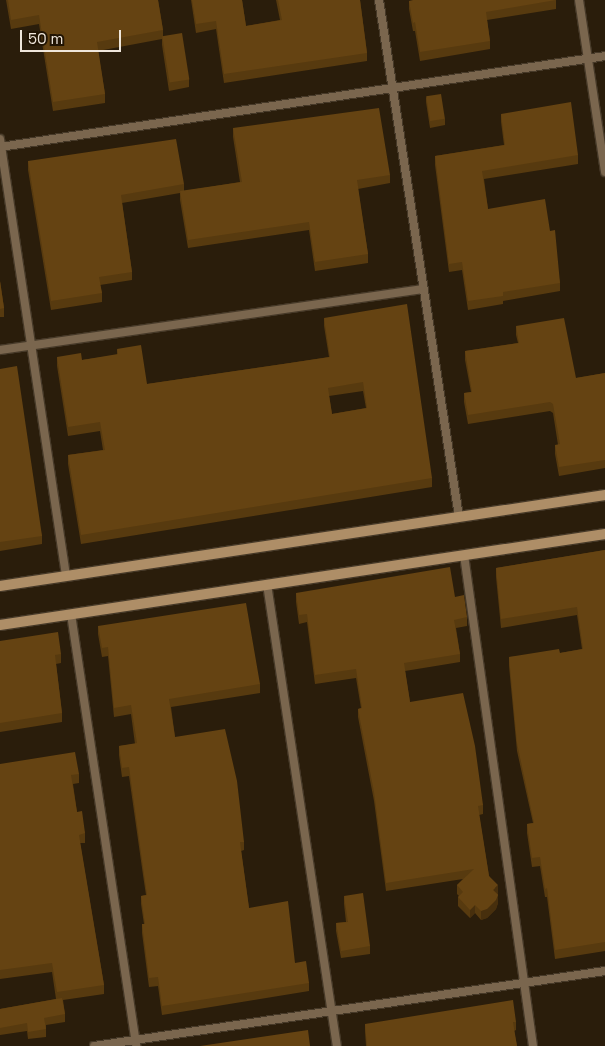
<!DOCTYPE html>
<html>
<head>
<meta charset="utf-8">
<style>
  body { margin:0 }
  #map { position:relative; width:605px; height:1046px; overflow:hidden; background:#2a1d0b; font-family:"Space Grotesk",sans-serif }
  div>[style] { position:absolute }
  .roads { filter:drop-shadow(1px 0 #463928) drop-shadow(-1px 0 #463928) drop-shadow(0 1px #463928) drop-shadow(0 -1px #463928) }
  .lane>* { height:8px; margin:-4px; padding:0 4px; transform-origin:4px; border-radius:4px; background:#7a664e }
  .secondary>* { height:10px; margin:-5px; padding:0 5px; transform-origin:5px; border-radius:5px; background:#ae8e67 }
  .wall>* { inset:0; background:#573a0f }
  .shaded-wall>* { inset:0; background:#472f0d }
  .building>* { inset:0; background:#654312; transform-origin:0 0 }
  span { translate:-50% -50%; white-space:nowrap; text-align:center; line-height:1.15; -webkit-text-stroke:5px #211403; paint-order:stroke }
  .scale { position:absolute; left:20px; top:30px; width:101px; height:22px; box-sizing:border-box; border:2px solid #efe6db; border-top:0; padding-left:6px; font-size:15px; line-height:18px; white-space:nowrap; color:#efe6db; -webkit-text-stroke:4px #211403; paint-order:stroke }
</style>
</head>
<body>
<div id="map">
  <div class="roads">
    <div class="lane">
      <div style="left:379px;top:0;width:523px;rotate:81.2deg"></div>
      <div style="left:579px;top:0;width:174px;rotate:81.4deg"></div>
      <div style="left:0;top:139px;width:442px;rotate:81.4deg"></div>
      <div style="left:0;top:147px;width:612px;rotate:-8.55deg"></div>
      <div style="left:0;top:350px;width:427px;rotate:-8.2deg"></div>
      <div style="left:464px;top:555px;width:496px;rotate:82deg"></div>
      <div style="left:267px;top:584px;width:467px;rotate:81.4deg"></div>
      <div style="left:71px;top:614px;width:437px;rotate:81.4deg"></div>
      <div style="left:94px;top:1046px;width:516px;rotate:-8.35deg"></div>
    </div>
    <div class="secondary">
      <div style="left:0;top:586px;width:612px;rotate:-8.55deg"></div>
      <div style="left:0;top:625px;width:612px;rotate:-8.55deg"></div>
    </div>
  </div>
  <div class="wall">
    <div style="clip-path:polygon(6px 0,158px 0,163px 30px,163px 36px,189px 79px,189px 87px,169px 91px,162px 45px,162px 39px,98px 51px,105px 94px,105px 103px,53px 111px,39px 24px,11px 29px)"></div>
    <div style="clip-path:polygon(191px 0,242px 0,246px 26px,280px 20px,276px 0,360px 0,367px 53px,367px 61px,224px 83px,216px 29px,196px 33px)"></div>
    <div style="clip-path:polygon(556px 0,556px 9px,487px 20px,490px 41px,490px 49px,420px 61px,415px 31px,413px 31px,409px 9px,409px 1px)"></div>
    <div style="clip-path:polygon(426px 97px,445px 119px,445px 125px,430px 128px,426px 102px)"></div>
    <div style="clip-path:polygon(501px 114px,578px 155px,578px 164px,484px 179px,488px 209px,550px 231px,560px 283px,560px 291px,503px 301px,503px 304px,468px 310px,462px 270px,449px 272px,435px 165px,435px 156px,504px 145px,501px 122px)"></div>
    <div style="clip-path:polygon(233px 128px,390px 175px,390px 183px,358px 189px,368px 254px,368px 263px,315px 271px,309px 230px,188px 248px,180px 200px,180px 193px,122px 203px,132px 272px,132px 280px,100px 285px,102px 293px,102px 302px,51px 310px,28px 170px,28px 161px,184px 184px,184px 191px,240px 182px,233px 137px)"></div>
    <div style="clip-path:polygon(0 281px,4px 308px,4px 317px,0 317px)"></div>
    <div style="clip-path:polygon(evenodd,324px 318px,432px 478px,432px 487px,81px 544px,68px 464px,68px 455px,103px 450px,100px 431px,68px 436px,57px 366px,57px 357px,82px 360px,117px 355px,117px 349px,147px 384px,290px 363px,329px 357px,324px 326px,324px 318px,363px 391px,366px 408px,332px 414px,329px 396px,363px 391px)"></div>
    <div style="clip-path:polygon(516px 326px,576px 378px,605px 373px,605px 468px,559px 476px,555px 454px,555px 445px,558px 445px,553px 413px,550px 411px,468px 424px,464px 402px,464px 393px,471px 392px,465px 360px,465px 351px,518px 343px,516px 335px)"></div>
    <div style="clip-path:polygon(0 369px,42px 536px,42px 544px,0 551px)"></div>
    <div style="clip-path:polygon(605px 550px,605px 951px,555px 959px,547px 897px,545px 897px,540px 866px,532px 867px,527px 833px,527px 824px,533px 823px,517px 751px,509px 666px,509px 657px,560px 653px,582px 649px,577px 615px,501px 628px,496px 577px,496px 568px)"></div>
    <div style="clip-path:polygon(296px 593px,455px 597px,467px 617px,467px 626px,456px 628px,460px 654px,460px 662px,405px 671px,410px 702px,483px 805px,483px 814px,479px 815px,489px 876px,498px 894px,498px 903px,496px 909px,487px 918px,481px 920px,475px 913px,470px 918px,458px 906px,458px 897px,459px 896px,457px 894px,457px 885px,463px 879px,386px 891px,374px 801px,358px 717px,358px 709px,361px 708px,356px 678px,315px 684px,307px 622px,299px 624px,296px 602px)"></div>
    <div style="clip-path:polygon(98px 626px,260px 684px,260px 693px,171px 707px,175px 737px,244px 842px,244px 850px,241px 851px,249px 908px,295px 963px,309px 983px,309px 991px,162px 1015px,158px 986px,149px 987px,142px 933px,142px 924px,144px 924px,141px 904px,141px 896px,146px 895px,143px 875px,129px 776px,122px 777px,119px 755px,119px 746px,135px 744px,131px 714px,114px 717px,108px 656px,102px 657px,98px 634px)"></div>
    <div style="clip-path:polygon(0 641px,61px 654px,61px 663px,56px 664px,62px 713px,62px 722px,0 732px)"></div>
    <div style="clip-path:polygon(0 764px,79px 774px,79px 783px,73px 784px,77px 812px,85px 833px,85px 843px,80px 843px,104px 985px,104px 994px,63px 1000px,65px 1014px,65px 1022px,46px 1025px,46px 1037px,28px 1039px,27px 1031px,0 1035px,0 1009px,56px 999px,52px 972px,0 979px)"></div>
    <div style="clip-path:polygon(344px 896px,370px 946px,370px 954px,341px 958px,336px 931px,336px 923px,346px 922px,344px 904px)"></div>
    <div style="clip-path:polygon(516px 1022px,516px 1030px,514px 1031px,517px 1046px,366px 1046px,365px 1032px,365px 1024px)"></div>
  </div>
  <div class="shaded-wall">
    <div style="clip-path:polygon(498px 885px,498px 894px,493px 890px)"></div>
    <div style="clip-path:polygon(498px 895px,498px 903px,496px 909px,487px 918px,481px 920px,481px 911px)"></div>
    <div style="clip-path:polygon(475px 905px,475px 913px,470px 918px,470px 910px)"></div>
  </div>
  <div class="building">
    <div style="clip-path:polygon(8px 0,158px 0,163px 30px,97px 42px,105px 94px,53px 102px,39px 15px,11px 20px)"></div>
    <div style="clip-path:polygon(192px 0,242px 0,246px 26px,282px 20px,278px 0,360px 0,367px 53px,224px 74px,216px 21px,196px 24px)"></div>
    <div style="clip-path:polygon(413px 0,556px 0,486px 12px,490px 41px,420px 52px,415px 22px,413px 23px,409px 1px)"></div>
    <div style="left:182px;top:33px;width:47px;height:20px;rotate:81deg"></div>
    <div style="left:441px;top:94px;width:25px;height:15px;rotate:81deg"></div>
    <div style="clip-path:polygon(571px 102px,578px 155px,482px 171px,488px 209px,545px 199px,550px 231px,555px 230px,560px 283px,503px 292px,503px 296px,468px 301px,462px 262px,449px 264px,435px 156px,505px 145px,501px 114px)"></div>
    <div style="clip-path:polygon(379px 108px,390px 175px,357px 180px,368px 254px,315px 262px,309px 222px,188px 240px,180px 191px,242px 182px,233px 128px)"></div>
    <div style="clip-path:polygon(176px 139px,184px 184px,121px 195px,132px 272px,99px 277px,102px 293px,51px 301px,28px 161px)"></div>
    <div style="clip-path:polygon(0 281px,4px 308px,0 309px)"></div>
    <div style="clip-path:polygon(evenodd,407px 304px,432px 478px,81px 535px,68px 455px,105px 450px,100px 422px,68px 427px,57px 357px,81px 353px,82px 360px,118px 354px,117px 349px,141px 345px,147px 384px,290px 363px,330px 357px,324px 318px,407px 304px,363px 382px,367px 408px,332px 414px,328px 388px,363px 382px)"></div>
    <div style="clip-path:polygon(564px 318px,576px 378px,605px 373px,605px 460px,559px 467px,555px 445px,560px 444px,553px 404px,550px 402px,468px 415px,464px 393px,472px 392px,465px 351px,519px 343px,516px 326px)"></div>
    <div style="clip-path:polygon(17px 366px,42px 536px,0 542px,0 369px)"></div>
    <div style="clip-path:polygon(605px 550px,605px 942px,555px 950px,547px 888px,545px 889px,540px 857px,532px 858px,527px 824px,534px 823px,517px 743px,509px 657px,559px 649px,560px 653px,583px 649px,577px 607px,501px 619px,496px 568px)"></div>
    <div style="clip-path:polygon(450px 567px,455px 597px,464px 595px,467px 617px,454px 620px,460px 654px,404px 663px,410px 702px,463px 693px,475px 746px,483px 805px,478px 806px,489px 876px,498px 885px,493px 890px,498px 895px,496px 900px,487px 909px,481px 911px,475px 905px,470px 910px,458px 897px,463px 892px,457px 885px,474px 869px,386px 883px,374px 792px,358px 709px,362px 708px,356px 669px,315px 675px,307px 614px,299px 615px,296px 593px)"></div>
    <div style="clip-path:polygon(246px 603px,260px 684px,169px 699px,175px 737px,225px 729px,237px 781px,244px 842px,240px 842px,249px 908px,288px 901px,295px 963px,306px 961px,309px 983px,162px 1006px,158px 977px,149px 978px,142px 924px,145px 924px,141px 896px,147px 895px,143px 867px,129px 767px,122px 768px,119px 746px,137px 743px,131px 705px,114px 708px,108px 647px,102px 648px,98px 626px)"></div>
    <div style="clip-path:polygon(58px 632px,61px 654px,55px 655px,62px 713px,0 723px,0 641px)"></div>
    <div style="clip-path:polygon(75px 752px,79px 774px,71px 775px,77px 812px,82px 811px,85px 833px,79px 835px,104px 985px,57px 992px,52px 963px,0 970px,0 764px)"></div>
    <div style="clip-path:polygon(363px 893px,370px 946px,341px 951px,336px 923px,348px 922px,344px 896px)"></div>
    <div style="clip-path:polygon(62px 998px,65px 1014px,44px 1018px,46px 1029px,28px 1032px,27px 1023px,0 1028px,0 1009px)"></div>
    <div style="clip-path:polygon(513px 1000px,516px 1022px,513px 1022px,517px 1046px,367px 1046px,365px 1024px)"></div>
    <div style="clip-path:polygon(308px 1030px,310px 1046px,200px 1046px)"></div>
  </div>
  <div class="scale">50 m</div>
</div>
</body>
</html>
